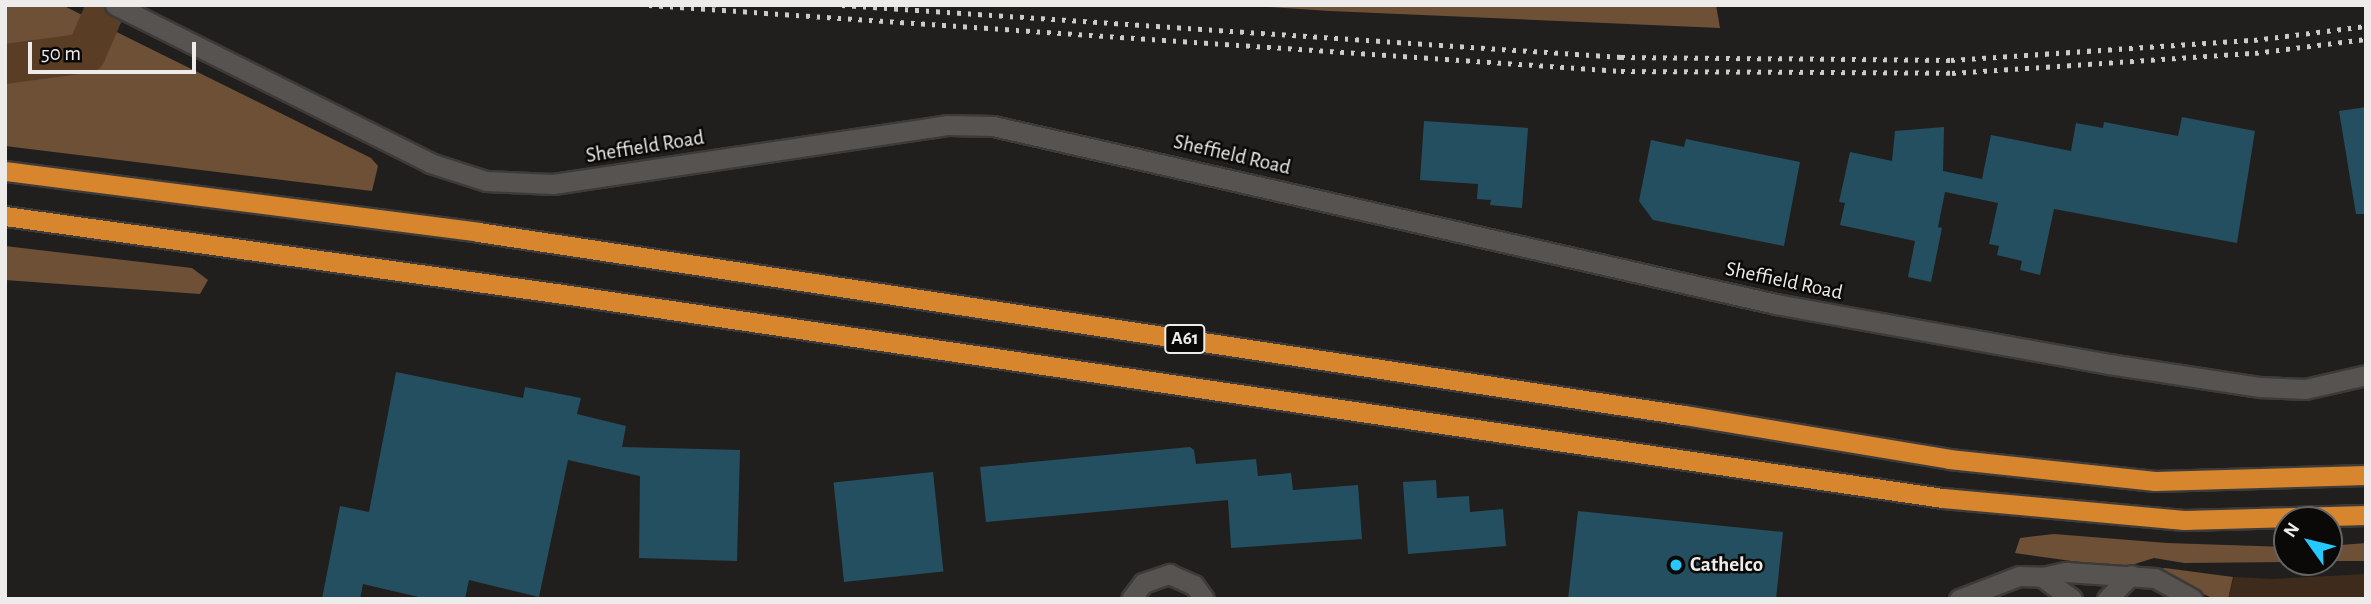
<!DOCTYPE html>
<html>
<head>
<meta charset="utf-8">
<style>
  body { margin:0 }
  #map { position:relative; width:2371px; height:604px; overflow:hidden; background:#211f1d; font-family:"Alegreya Sans",sans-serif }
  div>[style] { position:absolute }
  .green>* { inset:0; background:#3f2b1b }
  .forest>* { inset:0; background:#6e5037 }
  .river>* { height:40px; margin:-20px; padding:0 20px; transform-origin:20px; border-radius:20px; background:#5a3d25 }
  .building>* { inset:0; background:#244f60; transform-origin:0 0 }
  .roads { filter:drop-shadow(2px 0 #3d3b39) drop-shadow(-2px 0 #3d3b39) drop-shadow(0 2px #3d3b39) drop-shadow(0 -2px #3d3b39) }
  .minor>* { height:19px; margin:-9.5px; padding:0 9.5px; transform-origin:9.5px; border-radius:9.5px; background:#565351 }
  .secondary>* { height:19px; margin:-9.5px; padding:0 9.5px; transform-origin:9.5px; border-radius:9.5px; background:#565351 }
  .trunk>* { height:19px; margin:-9.5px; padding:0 9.5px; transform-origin:9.5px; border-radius:9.5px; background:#d8862d }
  .rail>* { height:5px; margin-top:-2.5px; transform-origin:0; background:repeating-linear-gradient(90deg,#cdcbca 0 3.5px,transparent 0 10.5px) }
  .dots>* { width:19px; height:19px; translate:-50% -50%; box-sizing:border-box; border:4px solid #0a0908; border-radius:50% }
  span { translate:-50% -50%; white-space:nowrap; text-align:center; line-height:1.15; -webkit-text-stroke:5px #0a0908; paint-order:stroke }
  .shield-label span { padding:2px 5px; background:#0a0908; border:2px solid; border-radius:5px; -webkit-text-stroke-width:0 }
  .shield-label { font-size:19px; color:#eeeceb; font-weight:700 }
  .street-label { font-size:21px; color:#eeeceb }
  .poi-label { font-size:21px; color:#eeeceb; font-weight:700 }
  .left { translate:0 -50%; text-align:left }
  .frame { position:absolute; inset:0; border:7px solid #eeeceb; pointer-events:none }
  .north { position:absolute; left:2273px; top:506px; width:70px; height:70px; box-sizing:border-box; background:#0a0908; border:2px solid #656463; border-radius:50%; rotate:304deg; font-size:19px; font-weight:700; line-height:28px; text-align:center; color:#eeeceb }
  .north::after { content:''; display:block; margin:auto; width:24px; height:32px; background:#26c9fe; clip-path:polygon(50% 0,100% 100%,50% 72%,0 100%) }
  .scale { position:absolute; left:28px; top:42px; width:168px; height:32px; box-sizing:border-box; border:4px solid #eeeceb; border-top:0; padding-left:9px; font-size:21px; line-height:24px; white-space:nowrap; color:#eeeceb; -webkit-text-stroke:5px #0a0908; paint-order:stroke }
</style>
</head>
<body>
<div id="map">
  <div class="green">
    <div style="clip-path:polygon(2366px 574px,2366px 599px,2228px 599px,2234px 577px,2273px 579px)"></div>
  </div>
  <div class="forest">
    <div style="clip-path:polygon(5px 5px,62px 5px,371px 158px,378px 166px,372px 191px,5px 146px)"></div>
    <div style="clip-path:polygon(1240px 5px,1716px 5px,1720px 28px,1330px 11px)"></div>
    <div style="clip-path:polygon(5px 246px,192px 268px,208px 280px,200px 294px,5px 280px)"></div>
    <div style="clip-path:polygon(2054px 534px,2167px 543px,2287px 547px,2287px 562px,2184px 563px,2154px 558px,2122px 568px,2015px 553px,2020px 538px)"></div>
    <div style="clip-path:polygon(2366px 543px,2366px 561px,2329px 561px,2329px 546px)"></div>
    <div style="clip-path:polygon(2165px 568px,2233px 577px,2228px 599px,2214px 599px,2154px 570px)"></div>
  </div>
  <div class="river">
    <div style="left:5px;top:64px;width:82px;rotate:-7.7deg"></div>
    <div style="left:86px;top:53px;width:52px;rotate:-66.4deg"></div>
  </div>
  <div class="building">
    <div style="clip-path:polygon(2366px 107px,2366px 214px,2356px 214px,2339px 111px)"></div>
    <div style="clip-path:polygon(2182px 117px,2255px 131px,2237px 243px,2054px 209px,2040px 275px,2020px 270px,2022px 261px,1997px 255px,1999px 246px,1989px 244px,1998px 203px,1945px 192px,1938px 227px,1942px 228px,1931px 282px,1908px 277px,1915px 241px,1840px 225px,1845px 203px,1839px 202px,1850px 152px,1892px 161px,1895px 131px,1944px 127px,1943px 171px,1982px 179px,1991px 135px,2071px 151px,2076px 123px,2103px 128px,2104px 122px,2178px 136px)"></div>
    <div style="clip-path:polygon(1424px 121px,1528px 128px,1522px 208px,1490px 205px,1491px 200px,1477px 199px,1478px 184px,1420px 180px)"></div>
    <div style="clip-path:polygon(1686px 139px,1800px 162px,1784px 246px,1653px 220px,1639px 201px,1651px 140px,1684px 147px)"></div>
    <div style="clip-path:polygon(396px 372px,523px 398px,525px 387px,581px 398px,577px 414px,626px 426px,622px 447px,740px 450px,737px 561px,639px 558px,640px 476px,568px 460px,539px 597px,469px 580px,465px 599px,427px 599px,363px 584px,360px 599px,322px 599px,340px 506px,369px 512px)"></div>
    <div style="clip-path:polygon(1190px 447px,1194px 450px,1196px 464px,1256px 459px,1258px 476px,1291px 473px,1293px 490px,1358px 485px,1362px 539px,1231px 548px,1228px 500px,986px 522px,980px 467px)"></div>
    <div style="left:933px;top:472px;width:100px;height:100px;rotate:84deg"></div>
    <div style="clip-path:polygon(1436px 480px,1437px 498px,1469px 496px,1470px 512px,1503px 509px,1506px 546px,1408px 554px,1403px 482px)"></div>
    <div style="clip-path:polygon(1578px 511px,1783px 532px,1776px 599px,1568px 599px)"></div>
  </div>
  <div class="roads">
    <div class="minor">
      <div style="left:2042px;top:577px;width:37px;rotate:36deg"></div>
      <div style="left:1131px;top:599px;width:20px;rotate:-53deg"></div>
      <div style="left:1143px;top:583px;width:28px;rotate:-19deg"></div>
      <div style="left:1169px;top:574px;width:27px;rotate:24deg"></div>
      <div style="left:1194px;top:585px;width:17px;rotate:54deg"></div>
      <div style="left:1959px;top:599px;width:64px;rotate:-21deg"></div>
      <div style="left:2019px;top:576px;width:23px;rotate:2deg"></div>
      <div style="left:2042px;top:577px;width:25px;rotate:-12deg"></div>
      <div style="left:2066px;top:572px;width:89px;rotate:3.9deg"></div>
      <div style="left:2155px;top:578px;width:43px;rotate:28.9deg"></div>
      <div style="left:2107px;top:599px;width:34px;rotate:-45deg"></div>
    </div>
    <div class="secondary">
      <div style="left:115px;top:5px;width:352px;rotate:26.6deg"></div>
      <div style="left:430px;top:163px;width:59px;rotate:17.8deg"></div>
      <div style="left:486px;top:181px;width:67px;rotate:2.6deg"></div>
      <div style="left:553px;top:184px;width:398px;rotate:-8.5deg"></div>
      <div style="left:947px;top:125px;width:46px;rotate:1.2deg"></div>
      <div style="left:993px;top:126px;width:803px;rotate:12.81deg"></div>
      <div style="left:1776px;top:304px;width:338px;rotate:10.2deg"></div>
      <div style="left:2109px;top:364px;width:153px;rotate:8.7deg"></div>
      <div style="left:2260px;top:387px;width:45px;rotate:2.5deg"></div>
      <div style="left:2305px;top:389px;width:63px;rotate:-12.9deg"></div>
    </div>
    <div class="trunk">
      <div style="left:5px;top:171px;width:477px;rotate:7.3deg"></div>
      <div style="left:478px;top:232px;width:1220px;rotate:8.63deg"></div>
      <div style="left:1684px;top:415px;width:269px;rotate:9.4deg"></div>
      <div style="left:1949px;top:459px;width:207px;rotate:6.1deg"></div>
      <div style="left:2155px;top:481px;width:211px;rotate:-1.6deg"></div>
      <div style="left:5px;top:216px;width:556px;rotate:7.96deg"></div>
      <div style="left:556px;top:293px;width:1402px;rotate:8.41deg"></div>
      <div style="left:1943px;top:498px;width:242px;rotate:5.2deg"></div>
      <div style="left:2184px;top:520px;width:182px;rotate:-1.6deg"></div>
    </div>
  </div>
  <div class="rail">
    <div style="left:649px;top:5px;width:974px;rotate:3.88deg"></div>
    <div style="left:1621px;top:71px;width:331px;rotate:0.3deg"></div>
    <div style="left:1952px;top:73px;width:304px;rotate:-3.8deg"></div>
    <div style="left:2255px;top:53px;width:112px;rotate:-7.2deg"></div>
    <div style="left:842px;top:5px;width:781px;rotate:3.82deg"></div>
    <div style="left:1621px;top:57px;width:330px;rotate:0.5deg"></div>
    <div style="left:1951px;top:60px;width:304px;rotate:-3.8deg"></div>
    <div style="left:2254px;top:40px;width:113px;rotate:-7.1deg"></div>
  </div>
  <div class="dots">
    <div style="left:1676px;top:565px;background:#26c9fe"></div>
  </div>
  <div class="shield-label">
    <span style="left:1185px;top:339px">A61</span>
  </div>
  <div class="street-label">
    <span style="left:645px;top:147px;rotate:-9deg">Sheffield Road</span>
    <span style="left:1232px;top:155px;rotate:13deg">Sheffield Road</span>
    <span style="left:1784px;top:281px;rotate:12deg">Sheffield Road</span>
  </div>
  <div class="poi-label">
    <span class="left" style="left:1690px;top:565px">Cathelco</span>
  </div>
  <div class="frame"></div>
  <div class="north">N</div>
  <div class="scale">50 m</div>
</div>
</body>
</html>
